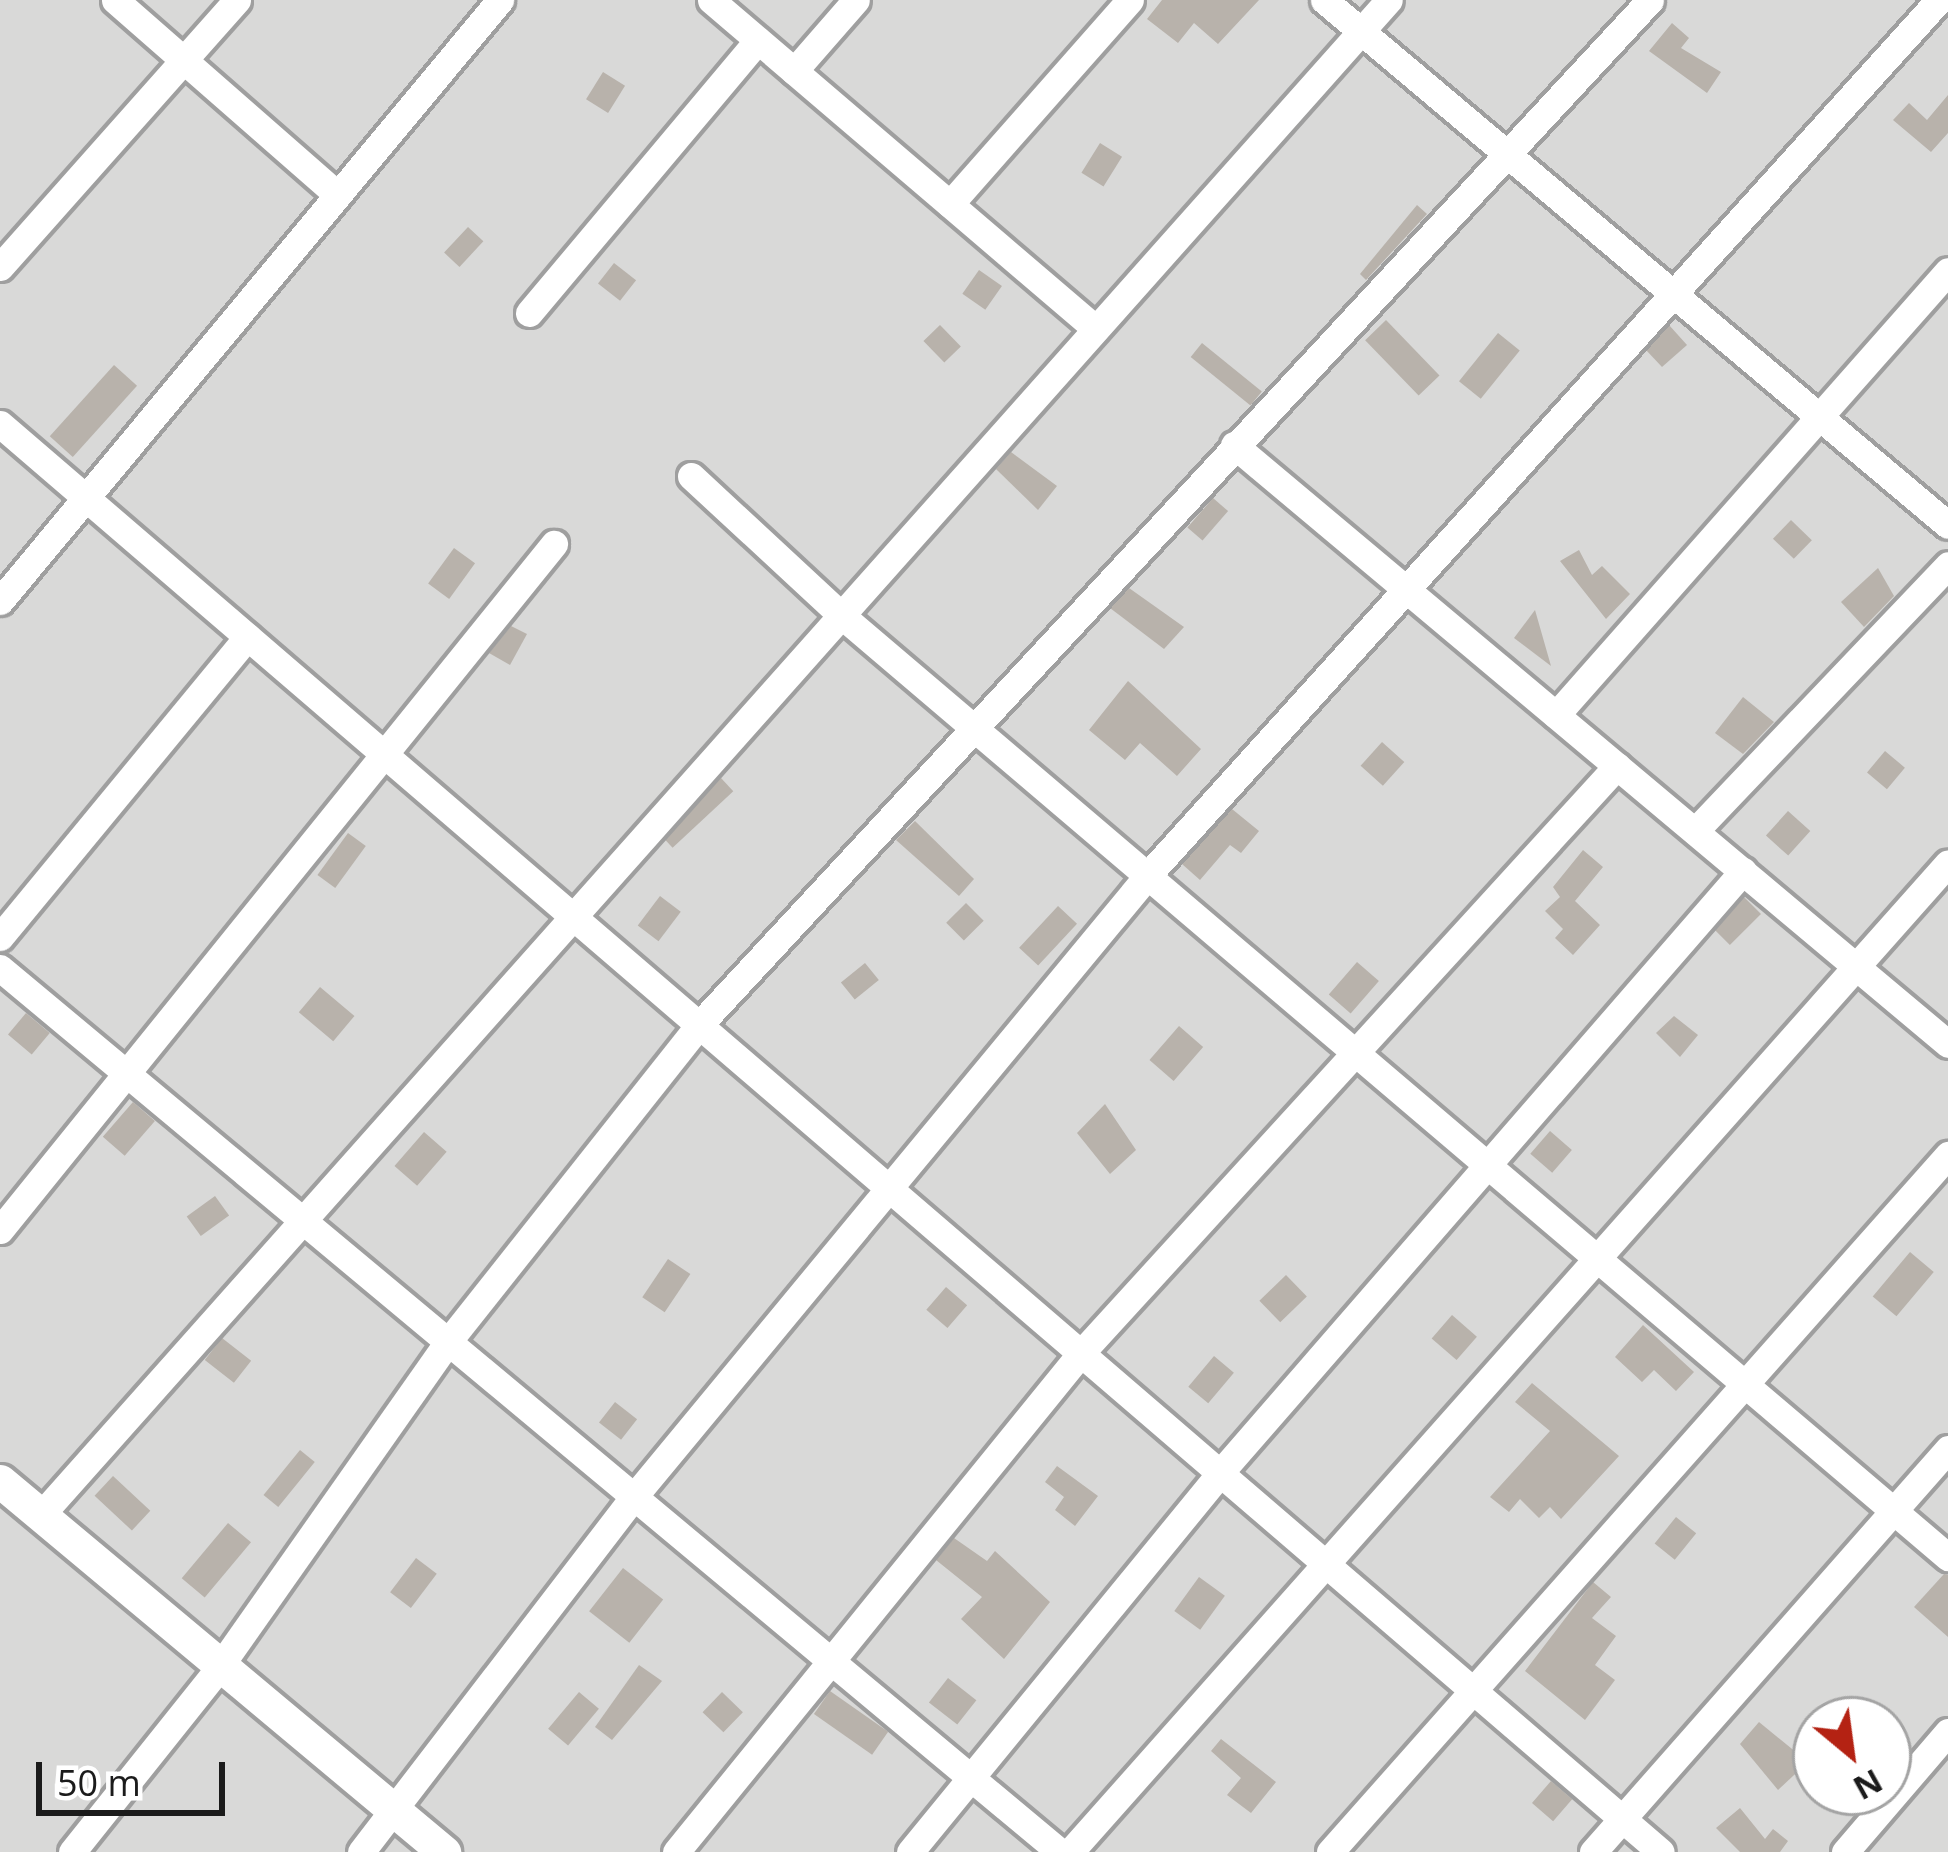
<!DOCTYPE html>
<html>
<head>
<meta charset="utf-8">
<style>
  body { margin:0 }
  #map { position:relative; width:1948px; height:1852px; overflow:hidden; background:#eceae2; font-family:"Open Sans",sans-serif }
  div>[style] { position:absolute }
  .residential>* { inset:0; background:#d9d9d8 }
  .building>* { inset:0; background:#b8b2ab; transform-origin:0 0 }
  .roads { filter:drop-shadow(3px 0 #9f9f9f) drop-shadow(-3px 0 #9f9f9f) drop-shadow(0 3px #9f9f9f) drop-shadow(0 -3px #9f9f9f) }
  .minor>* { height:27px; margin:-13.5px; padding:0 13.5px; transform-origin:13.5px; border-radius:13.5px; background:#fff }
  .tertiary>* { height:33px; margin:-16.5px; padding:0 16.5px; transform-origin:16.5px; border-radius:16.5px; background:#fff }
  span { translate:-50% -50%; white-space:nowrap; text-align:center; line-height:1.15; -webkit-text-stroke:9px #fff; paint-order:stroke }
  .north { position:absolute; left:1792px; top:1696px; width:120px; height:120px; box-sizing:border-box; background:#fff; border:3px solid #a4a4a4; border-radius:50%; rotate:151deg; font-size:33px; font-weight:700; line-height:48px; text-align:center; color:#1b1b1b }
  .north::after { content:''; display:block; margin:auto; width:42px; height:54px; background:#b42213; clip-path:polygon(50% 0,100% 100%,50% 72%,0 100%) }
  .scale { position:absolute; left:36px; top:1762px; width:189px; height:54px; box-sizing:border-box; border:6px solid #1b1b1b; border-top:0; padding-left:15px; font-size:36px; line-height:42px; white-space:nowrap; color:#1b1b1b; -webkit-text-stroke:9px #fff; paint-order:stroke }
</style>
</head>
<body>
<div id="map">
  <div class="residential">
    <div style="clip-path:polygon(evenodd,0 0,1948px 0,1948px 1852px,0 1852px,0 0,1816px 1720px,1888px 1720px,1888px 1792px,1816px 1792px,1816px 1720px)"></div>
  </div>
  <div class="building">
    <div style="clip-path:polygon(1162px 0,1259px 0,1218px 44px,1194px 23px,1178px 43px,1147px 19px)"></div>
    <div style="clip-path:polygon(1672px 23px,1689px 38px,1681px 48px,1721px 72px,1707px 93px,1649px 51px)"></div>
    <div style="left:603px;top:72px;width:26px;height:32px;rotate:32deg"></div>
    <div style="clip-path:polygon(1948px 95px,1948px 133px,1931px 152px,1893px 120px,1909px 103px,1927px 120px)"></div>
    <div style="left:1100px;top:143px;width:26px;height:35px;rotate:32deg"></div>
    <div style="clip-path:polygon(1417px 205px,1427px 214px,1366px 280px,1360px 274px)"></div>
    <div style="left:468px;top:227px;width:21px;height:35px;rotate:43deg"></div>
    <div style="left:614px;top:263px;width:28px;height:26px;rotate:38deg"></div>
    <div style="left:979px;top:270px;width:28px;height:29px;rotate:35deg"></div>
    <div style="left:1386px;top:320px;width:77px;height:29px;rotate:46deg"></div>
    <div style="left:940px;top:325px;width:30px;height:23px;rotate:46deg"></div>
    <div style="clip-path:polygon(1669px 325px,1687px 345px,1662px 367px,1646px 350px)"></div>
    <div style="left:1498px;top:333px;width:28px;height:62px;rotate:39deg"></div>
    <div style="left:1202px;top:343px;width:77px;height:18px;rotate:39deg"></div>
    <div style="left:114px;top:365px;width:31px;height:96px;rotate:42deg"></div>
    <div style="clip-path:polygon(1011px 452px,1057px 486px,1038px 510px,996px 469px)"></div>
    <div style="left:1213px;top:498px;width:20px;height:39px;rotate:41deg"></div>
    <div style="left:1791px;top:520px;width:29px;height:26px;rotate:44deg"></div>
    <div style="left:454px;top:548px;width:26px;height:44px;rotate:36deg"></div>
    <div style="clip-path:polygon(1579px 550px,1592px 575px,1602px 566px,1630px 594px,1606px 619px,1560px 561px)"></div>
    <div style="clip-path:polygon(1878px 568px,1894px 596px,1864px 627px,1841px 602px)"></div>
    <div style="clip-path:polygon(1129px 588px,1184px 627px,1164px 649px,1110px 608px)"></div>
    <div style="clip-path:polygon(1535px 610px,1551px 666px,1514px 638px)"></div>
    <div style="clip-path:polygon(511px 626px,527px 634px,510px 665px,489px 653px)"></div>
    <div style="clip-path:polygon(1128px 681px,1201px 749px,1177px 776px,1140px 743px,1125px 760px,1089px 730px)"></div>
    <div style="clip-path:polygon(1743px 697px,1774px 722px,1743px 754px,1715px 733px)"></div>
    <div style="left:1382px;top:742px;width:30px;height:32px;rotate:42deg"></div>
    <div style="left:1885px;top:751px;width:26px;height:28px;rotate:40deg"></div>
    <div style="left:721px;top:778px;width:18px;height:83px;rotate:47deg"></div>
    <div style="clip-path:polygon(1232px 809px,1259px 831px,1241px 853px,1230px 845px,1200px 880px,1182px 864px)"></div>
    <div style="left:1788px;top:811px;width:30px;height:33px;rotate:42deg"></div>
    <div style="clip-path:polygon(915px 821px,974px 879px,959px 896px,896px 840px)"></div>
    <div style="left:348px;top:833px;width:22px;height:52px;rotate:36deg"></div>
    <div style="clip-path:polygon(1583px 850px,1603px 867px,1575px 901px,1600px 925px,1573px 955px,1555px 938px,1563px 929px,1545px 911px,1560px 897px,1553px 887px)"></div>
    <div style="left:660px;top:896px;width:26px;height:37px;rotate:37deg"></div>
    <div style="left:1744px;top:897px;width:24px;height:44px;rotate:45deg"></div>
    <div style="left:966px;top:903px;width:25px;height:28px;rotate:45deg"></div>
    <div style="left:1058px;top:906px;width:26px;height:57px;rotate:43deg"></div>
    <div style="left:1357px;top:962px;width:29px;height:43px;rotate:41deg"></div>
    <div style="left:865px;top:963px;width:22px;height:31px;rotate:51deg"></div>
    <div style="left:320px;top:987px;width:45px;height:33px;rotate:40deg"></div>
    <div style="left:26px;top:1013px;width:31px;height:28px;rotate:40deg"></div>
    <div style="clip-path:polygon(1674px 1016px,1698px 1035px,1680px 1057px,1656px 1033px)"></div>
    <div style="left:1179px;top:1026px;width:32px;height:45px;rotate:41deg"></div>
    <div style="left:133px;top:1102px;width:29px;height:46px;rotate:41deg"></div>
    <div style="clip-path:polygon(1105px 1104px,1136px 1150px,1110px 1174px,1077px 1133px)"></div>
    <div style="left:1550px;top:1131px;width:29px;height:30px;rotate:41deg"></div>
    <div style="left:424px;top:1132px;width:30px;height:45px;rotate:41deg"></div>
    <div style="left:215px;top:1196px;width:24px;height:35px;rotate:54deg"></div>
    <div style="left:1910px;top:1252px;width:31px;height:58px;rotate:40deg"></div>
    <div style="left:668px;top:1259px;width:27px;height:46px;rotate:34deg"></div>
    <div style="left:1286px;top:1275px;width:30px;height:37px;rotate:46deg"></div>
    <div style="left:946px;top:1287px;width:28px;height:30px;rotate:41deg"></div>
    <div style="left:1452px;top:1315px;width:33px;height:31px;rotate:41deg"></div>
    <div style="clip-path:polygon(1643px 1325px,1694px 1372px,1676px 1391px,1654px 1370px,1642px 1382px,1615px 1357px)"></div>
    <div style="left:222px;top:1338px;width:37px;height:28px;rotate:38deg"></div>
    <div style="left:1214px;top:1356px;width:26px;height:40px;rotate:40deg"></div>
    <div style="clip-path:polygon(1532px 1383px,1619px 1456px,1561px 1519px,1550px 1507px,1539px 1518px,1520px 1499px,1509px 1512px,1490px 1497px,1550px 1431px,1515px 1402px)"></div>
    <div style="left:615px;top:1402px;width:28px;height:26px;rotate:38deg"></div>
    <div style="left:300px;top:1450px;width:19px;height:58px;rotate:39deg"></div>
    <div style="clip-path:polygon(1057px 1466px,1098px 1496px,1075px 1526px,1055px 1510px,1064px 1497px,1045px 1482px)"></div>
    <div style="left:113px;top:1476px;width:51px;height:27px;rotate:43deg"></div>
    <div style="left:1676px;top:1517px;width:26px;height:34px;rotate:39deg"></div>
    <div style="left:228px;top:1523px;width:30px;height:72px;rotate:40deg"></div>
    <div style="clip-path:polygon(954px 1538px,987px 1561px,995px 1551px,1050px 1602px,1004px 1659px,961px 1619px,982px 1597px,936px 1560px)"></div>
    <div style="left:416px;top:1558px;width:26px;height:43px;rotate:37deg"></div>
    <div style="left:623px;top:1568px;width:51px;height:55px;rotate:38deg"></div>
    <div style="clip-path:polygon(1944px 1574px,1948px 1575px,1948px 1637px,1914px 1607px)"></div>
    <div style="left:1199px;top:1577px;width:32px;height:42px;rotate:36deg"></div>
    <div style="clip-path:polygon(1593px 1582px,1611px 1597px,1592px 1618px,1616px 1636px,1595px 1665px,1615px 1680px,1585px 1720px,1525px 1671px)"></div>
    <div style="clip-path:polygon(639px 1665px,662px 1681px,612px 1740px,595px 1727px)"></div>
    <div style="left:948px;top:1678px;width:36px;height:31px;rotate:38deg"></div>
    <div style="left:830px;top:1691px;width:71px;height:28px;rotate:35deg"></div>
    <div style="left:579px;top:1692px;width:26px;height:48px;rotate:40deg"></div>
    <div style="left:722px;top:1692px;width:29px;height:28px;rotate:44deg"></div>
    <div style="clip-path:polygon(1759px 1722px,1808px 1762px,1778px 1790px,1740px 1744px)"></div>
    <div style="clip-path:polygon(1221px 1739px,1276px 1782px,1251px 1813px,1227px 1795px,1241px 1778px,1211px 1751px)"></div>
    <div style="left:1551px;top:1781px;width:28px;height:29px;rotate:41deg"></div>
    <div style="clip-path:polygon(1740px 1808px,1765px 1839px,1773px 1829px,1788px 1841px,1780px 1852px,1740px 1852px,1716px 1828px)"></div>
  </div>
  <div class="roads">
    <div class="minor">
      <div style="left:115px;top:0;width:296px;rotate:41.2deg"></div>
      <div style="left:711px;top:0;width:506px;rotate:40.52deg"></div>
      <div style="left:1324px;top:0;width:815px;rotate:40.08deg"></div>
      <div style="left:794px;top:71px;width:94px;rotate:-48.9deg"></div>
      <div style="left:950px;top:204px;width:272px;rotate:-48.6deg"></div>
      <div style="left:0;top:267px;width:357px;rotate:-48.4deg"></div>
      <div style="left:529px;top:313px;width:356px;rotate:-50deg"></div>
      <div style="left:0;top:424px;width:2190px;rotate:40.69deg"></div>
      <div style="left:1234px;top:445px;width:932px;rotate:39.99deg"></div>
      <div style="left:691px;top:476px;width:205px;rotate:42.8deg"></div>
      <div style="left:841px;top:615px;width:1454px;rotate:40.4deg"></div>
      <div style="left:0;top:601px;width:782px;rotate:-50.24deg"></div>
      <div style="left:1556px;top:715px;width:592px;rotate:-48.56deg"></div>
      <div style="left:1695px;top:831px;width:367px;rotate:-46.4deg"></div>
      <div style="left:0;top:937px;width:389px;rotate:-50.5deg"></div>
      <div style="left:0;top:968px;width:1380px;rotate:39.83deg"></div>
      <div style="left:0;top:1230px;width:882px;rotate:-51.08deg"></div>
      <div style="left:40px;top:1516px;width:2029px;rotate:-48.34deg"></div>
      <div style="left:72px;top:1852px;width:234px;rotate:-51.4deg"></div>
      <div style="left:218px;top:1669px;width:398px;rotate:-54.9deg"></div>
      <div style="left:447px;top:1343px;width:406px;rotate:-51.6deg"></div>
      <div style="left:699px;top:1025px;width:1398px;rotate:-47.14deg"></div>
      <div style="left:361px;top:1852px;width:445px;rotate:-52.5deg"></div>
      <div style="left:632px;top:1499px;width:810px;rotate:-50.41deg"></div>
      <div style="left:1148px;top:875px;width:1180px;rotate:-47.89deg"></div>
      <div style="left:676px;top:1852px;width:643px;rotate:-50.94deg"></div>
      <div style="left:1081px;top:1353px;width:795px;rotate:-47.6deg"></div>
      <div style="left:910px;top:1852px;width:488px;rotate:-50.7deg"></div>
      <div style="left:1219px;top:1474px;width:799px;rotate:-49.01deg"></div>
      <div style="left:1070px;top:1852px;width:1322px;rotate:-48.4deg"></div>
      <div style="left:1330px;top:1852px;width:932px;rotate:-48.44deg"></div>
      <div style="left:1593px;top:1852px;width:537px;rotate:-48.62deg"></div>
      <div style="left:1845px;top:1852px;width:158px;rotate:-49.4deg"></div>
    </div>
    <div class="tertiary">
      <div style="left:0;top:1481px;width:579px;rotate:39.88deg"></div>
    </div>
  </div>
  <div class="north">N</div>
  <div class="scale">50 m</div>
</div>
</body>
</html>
